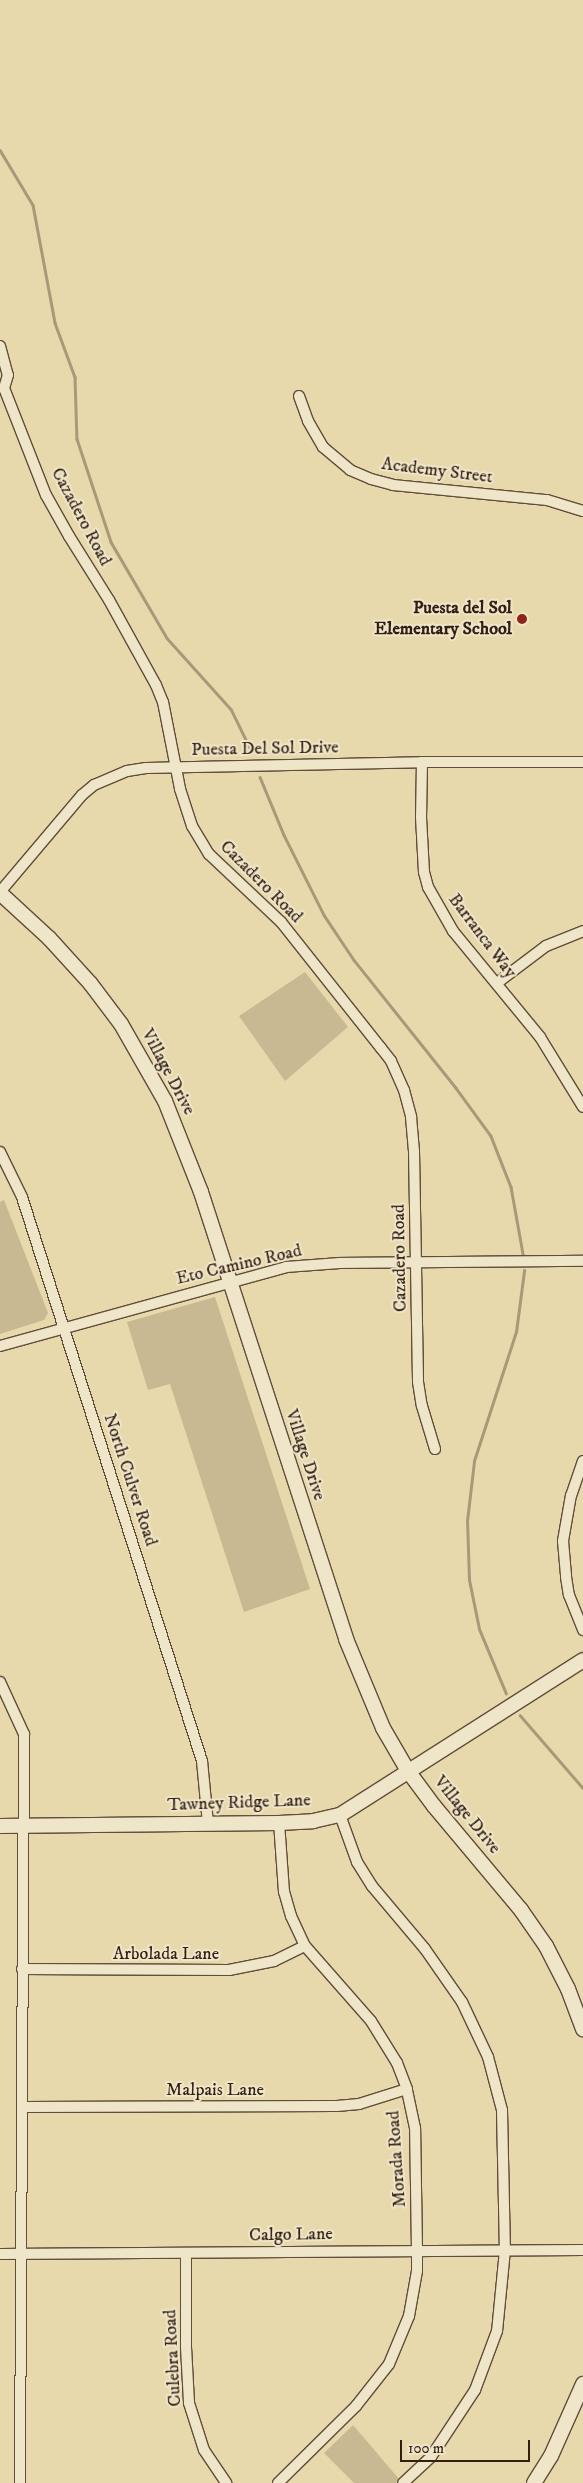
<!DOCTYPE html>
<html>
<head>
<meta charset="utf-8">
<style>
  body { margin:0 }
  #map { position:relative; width:583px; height:2483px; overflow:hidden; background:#e7d9ac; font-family:"IM FELL DW Pica",serif }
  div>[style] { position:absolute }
  .green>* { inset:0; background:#c8b992 }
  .stream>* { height:2.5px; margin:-1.25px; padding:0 1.25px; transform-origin:1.25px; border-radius:1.25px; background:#aa9978 }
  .roads { filter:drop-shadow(1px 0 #604d3a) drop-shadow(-1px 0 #604d3a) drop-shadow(0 1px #604d3a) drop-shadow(0 -1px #604d3a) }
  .street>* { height:10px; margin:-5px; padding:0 5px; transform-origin:5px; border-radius:5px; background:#efe6c9 }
  .secondary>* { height:14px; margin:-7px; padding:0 7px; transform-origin:7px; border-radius:7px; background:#efe6c9 }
  .dots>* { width:14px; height:14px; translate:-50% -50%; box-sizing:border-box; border:2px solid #efe6c9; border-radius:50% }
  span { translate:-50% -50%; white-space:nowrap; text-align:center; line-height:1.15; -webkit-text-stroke:4px #efe6c9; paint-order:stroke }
  .street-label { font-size:18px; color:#331e14 }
  .poi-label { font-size:18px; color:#331e14; font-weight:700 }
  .right { translate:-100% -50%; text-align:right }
  .scale { position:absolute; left:400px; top:2440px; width:130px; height:22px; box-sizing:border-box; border:2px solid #331e14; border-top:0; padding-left:6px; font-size:15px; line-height:18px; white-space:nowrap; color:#331e14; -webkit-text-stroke:4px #efe6c9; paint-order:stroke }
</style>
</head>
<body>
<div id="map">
  <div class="green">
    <div style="clip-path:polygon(305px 972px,348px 1027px,285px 1081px,239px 1016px)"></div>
    <div style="clip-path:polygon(4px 1200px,48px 1313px,44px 1320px,0 1334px,0 1202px)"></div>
    <div style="clip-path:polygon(215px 1297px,310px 1589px,244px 1612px,170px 1384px,148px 1390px,127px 1322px)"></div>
    <div style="clip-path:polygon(353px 2425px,399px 2479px,396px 2483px,354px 2483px,324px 2453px)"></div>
  </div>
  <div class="stream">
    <div style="left:0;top:150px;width:64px;rotate:59deg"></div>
    <div style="left:33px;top:205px;width:120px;rotate:79.4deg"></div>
    <div style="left:55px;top:323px;width:58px;rotate:69.7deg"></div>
    <div style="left:75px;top:377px;width:62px;rotate:88.2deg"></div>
    <div style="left:77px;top:439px;width:108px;rotate:71.7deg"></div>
    <div style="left:111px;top:542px;width:111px;rotate:59.7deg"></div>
    <div style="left:167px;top:638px;width:96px;rotate:48deg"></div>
    <div style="left:231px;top:709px;width:43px;rotate:64deg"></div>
    <div style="left:260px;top:777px;width:63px;rotate:67.5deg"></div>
    <div style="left:284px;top:835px;width:89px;rotate:63.4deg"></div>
    <div style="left:324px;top:915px;width:54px;rotate:56.3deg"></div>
    <div style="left:354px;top:960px;width:164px;rotate:51.4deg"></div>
    <div style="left:456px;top:1088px;width:59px;rotate:53.9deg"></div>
    <div style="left:491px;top:1136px;width:55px;rotate:68.6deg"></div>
    <div style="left:511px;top:1187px;width:68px;rotate:79.8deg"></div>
    <div style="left:506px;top:1694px;width:70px;rotate:-112.6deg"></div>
    <div style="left:479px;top:1629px;width:50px;rotate:-101.5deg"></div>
    <div style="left:469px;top:1580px;width:59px;rotate:-91.9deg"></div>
    <div style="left:467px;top:1521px;width:60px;rotate:-83.3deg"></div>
    <div style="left:474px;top:1461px;width:136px;rotate:-72deg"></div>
    <div style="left:516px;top:1332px;width:62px;rotate:-82.5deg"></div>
    <div style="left:520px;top:1715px;width:96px;rotate:49.2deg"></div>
  </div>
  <div class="roads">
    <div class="street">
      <div style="left:0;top:346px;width:30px;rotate:75deg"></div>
      <div style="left:8px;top:375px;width:14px;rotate:107deg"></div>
      <div style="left:4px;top:388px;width:115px;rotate:68.6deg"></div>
      <div style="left:46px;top:495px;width:47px;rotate:60.7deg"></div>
      <div style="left:69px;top:536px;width:75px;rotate:58deg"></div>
      <div style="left:109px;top:600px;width:97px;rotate:61.1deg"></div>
      <div style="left:156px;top:685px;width:18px;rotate:68deg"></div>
      <div style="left:163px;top:702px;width:89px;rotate:78.9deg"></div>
      <div style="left:180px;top:789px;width:39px;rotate:72deg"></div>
      <div style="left:192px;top:826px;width:33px;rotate:59deg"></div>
      <div style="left:209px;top:854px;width:99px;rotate:43.4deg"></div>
      <div style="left:281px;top:922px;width:161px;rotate:51.6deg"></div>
      <div style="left:381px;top:1048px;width:16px;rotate:52deg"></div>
      <div style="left:391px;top:1061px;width:32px;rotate:66deg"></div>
      <div style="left:404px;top:1090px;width:28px;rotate:75deg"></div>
      <div style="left:411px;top:1117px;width:34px;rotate:85deg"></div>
      <div style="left:414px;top:1151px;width:231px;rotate:89deg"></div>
      <div style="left:418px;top:1382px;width:24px;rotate:81deg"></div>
      <div style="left:422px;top:1406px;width:45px;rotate:73.2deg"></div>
      <div style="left:299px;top:396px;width:27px;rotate:70deg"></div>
      <div style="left:308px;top:421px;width:30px;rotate:60deg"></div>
      <div style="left:323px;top:447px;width:35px;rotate:40deg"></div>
      <div style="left:350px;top:470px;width:23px;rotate:23deg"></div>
      <div style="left:371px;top:479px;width:23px;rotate:15deg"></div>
      <div style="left:393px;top:485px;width:155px;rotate:5.6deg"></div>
      <div style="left:547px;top:500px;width:38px;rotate:17deg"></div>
      <div style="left:422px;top:762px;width:55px;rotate:91deg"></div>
      <div style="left:421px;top:817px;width:55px;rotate:86.9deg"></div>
      <div style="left:424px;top:872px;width:16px;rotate:75deg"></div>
      <div style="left:428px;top:887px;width:51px;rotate:60.4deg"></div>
      <div style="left:453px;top:931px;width:137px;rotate:50.6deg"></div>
      <div style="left:540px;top:1037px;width:82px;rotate:58.4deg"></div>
      <div style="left:0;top:892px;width:127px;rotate:-49.8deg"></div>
      <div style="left:82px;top:795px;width:16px;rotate:-40deg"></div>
      <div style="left:94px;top:785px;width:36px;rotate:-23deg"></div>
      <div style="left:127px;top:771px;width:19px;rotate:-9deg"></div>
      <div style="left:146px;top:768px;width:276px;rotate:-1.2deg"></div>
      <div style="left:422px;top:762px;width:161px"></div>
      <div style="left:497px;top:983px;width:61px;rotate:-37.1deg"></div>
      <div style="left:546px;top:946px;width:40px;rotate:-22deg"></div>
      <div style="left:0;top:1152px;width:50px;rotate:63.9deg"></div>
      <div style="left:22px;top:1197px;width:592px;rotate:72.3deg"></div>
      <div style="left:202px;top:1761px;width:62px;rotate:84.5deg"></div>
      <div style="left:0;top:1346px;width:297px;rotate:-15.4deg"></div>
      <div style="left:286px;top:1267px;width:54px;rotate:-4.2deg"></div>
      <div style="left:340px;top:1263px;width:243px;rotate:-0.5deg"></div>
      <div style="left:583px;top:1461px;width:36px;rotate:109deg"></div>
      <div style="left:571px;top:1495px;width:47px;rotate:99.9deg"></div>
      <div style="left:563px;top:1541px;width:36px;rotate:85deg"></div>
      <div style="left:566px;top:1577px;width:18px;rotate:81deg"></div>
      <div style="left:569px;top:1595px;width:38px;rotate:68deg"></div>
      <div style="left:0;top:1682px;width:57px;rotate:65.2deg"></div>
      <div style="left:24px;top:1734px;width:749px;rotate:90.31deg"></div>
      <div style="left:340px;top:1815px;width:50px;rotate:70.1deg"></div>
      <div style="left:357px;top:1862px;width:28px;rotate:58deg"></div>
      <div style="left:372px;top:1886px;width:82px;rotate:49.9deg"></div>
      <div style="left:425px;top:1949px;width:65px;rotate:55.1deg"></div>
      <div style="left:462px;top:2002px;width:61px;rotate:64.7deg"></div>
      <div style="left:488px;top:2057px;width:55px;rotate:75.2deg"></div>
      <div style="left:502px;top:2110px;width:140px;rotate:88.8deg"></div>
      <div style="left:505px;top:2250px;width:81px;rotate:95.6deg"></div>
      <div style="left:497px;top:2331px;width:63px;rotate:110.4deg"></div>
      <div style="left:475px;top:2390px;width:80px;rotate:123.3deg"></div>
      <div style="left:431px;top:2457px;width:38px;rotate:137deg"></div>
      <div style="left:22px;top:1969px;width:207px;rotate:0.3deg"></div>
      <div style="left:229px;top:1970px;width:46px;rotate:-11.3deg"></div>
      <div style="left:274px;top:1961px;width:34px;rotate:-26deg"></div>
      <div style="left:22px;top:2107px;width:315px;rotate:-0.2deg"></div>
      <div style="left:337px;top:2106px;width:22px;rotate:-5deg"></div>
      <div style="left:359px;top:2104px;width:50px;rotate:-17.4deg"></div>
      <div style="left:186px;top:2253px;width:94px;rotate:90deg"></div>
      <div style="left:186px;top:2347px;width:56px;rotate:86.9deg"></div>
      <div style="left:189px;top:2403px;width:49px;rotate:72.3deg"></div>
      <div style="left:204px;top:2450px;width:40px;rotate:56deg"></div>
      <div style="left:0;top:2254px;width:583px;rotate:-0.39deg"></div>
      <div style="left:278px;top:2483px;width:110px;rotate:-44.6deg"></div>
      <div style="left:356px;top:2406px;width:53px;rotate:-51.8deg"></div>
      <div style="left:389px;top:2364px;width:52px;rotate:-67.4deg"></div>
      <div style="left:409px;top:2316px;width:46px;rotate:-79.9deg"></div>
      <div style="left:417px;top:2271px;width:21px;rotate:-90deg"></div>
      <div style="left:417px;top:2250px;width:122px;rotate:-90.9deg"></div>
      <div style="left:415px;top:2128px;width:40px;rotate:-102deg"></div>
      <div style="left:407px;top:2089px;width:28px;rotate:-111deg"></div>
      <div style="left:397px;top:2063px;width:49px;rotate:-121.8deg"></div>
      <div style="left:371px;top:2021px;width:100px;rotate:-131.3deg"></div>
      <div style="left:305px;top:1946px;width:33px;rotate:-115deg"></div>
      <div style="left:291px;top:1916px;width:25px;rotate:-106deg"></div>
      <div style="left:284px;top:1892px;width:69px;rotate:-94.1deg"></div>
    </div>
    <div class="secondary">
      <div style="left:0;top:893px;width:67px;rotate:42.6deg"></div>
      <div style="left:49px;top:938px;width:61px;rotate:47.7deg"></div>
      <div style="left:90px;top:983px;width:51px;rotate:52.9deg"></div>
      <div style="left:121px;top:1024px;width:89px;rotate:60.3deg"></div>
      <div style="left:165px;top:1101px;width:98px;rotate:68.4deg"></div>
      <div style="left:201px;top:1192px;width:470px;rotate:72deg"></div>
      <div style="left:346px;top:1639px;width:96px;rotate:67.4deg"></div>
      <div style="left:383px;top:1728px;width:50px;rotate:59.8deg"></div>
      <div style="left:408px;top:1771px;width:44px;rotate:53.4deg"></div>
      <div style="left:434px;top:1806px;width:136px;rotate:50.1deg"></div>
      <div style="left:521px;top:1910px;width:44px;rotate:55.2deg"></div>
      <div style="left:546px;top:1946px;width:48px;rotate:62.9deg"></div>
      <div style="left:568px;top:1989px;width:43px;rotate:69.4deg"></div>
      <div style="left:0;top:1826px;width:279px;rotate:-0.6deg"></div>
      <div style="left:279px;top:1823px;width:34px;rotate:-3deg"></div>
      <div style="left:313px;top:1821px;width:28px;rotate:-13deg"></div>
      <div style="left:340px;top:1815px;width:288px;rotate:-32.5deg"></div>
      <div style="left:534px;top:2483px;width:32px;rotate:-58deg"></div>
      <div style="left:551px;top:2456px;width:79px;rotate:-66deg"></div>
    </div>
  </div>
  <div class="dots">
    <div style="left:522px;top:619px;background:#8f2418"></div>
  </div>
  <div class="street-label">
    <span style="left:437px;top:471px;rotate:7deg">Academy Street</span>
    <span style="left:81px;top:517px;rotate:62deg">Cazadero Road</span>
    <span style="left:265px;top:749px;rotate:-1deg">Puesta Del Sol Drive</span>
    <span style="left:261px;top:882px;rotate:45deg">Cazadero Road</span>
    <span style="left:482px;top:936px;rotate:53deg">Barranca Way</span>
    <span style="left:168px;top:1072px;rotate:62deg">Village Drive</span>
    <span style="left:400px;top:1258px;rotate:-91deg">Cazadero Road</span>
    <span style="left:239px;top:1265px;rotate:-13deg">Eto Camino Road</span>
    <span style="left:305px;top:1455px;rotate:72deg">Village Drive</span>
    <span style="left:130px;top:1480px;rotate:72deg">North Culver Road</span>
    <span style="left:239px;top:1803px;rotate:-2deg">Tawney Ridge Lane</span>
    <span style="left:467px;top:1815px;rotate:51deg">Village Drive</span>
    <span style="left:166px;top:1954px">Arbolada Lane</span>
    <span style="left:215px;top:2090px">Malpais Lane</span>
    <span style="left:397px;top:2159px;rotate:-94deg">Morada Road</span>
    <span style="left:291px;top:2235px;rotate:-1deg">Calgo Lane</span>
    <span style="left:173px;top:2358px;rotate:-93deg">Culebra Road</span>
  </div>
  <div class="poi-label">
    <span class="right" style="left:512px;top:619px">Puesta del Sol<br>Elementary School</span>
  </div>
  <div class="scale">100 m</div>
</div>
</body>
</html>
